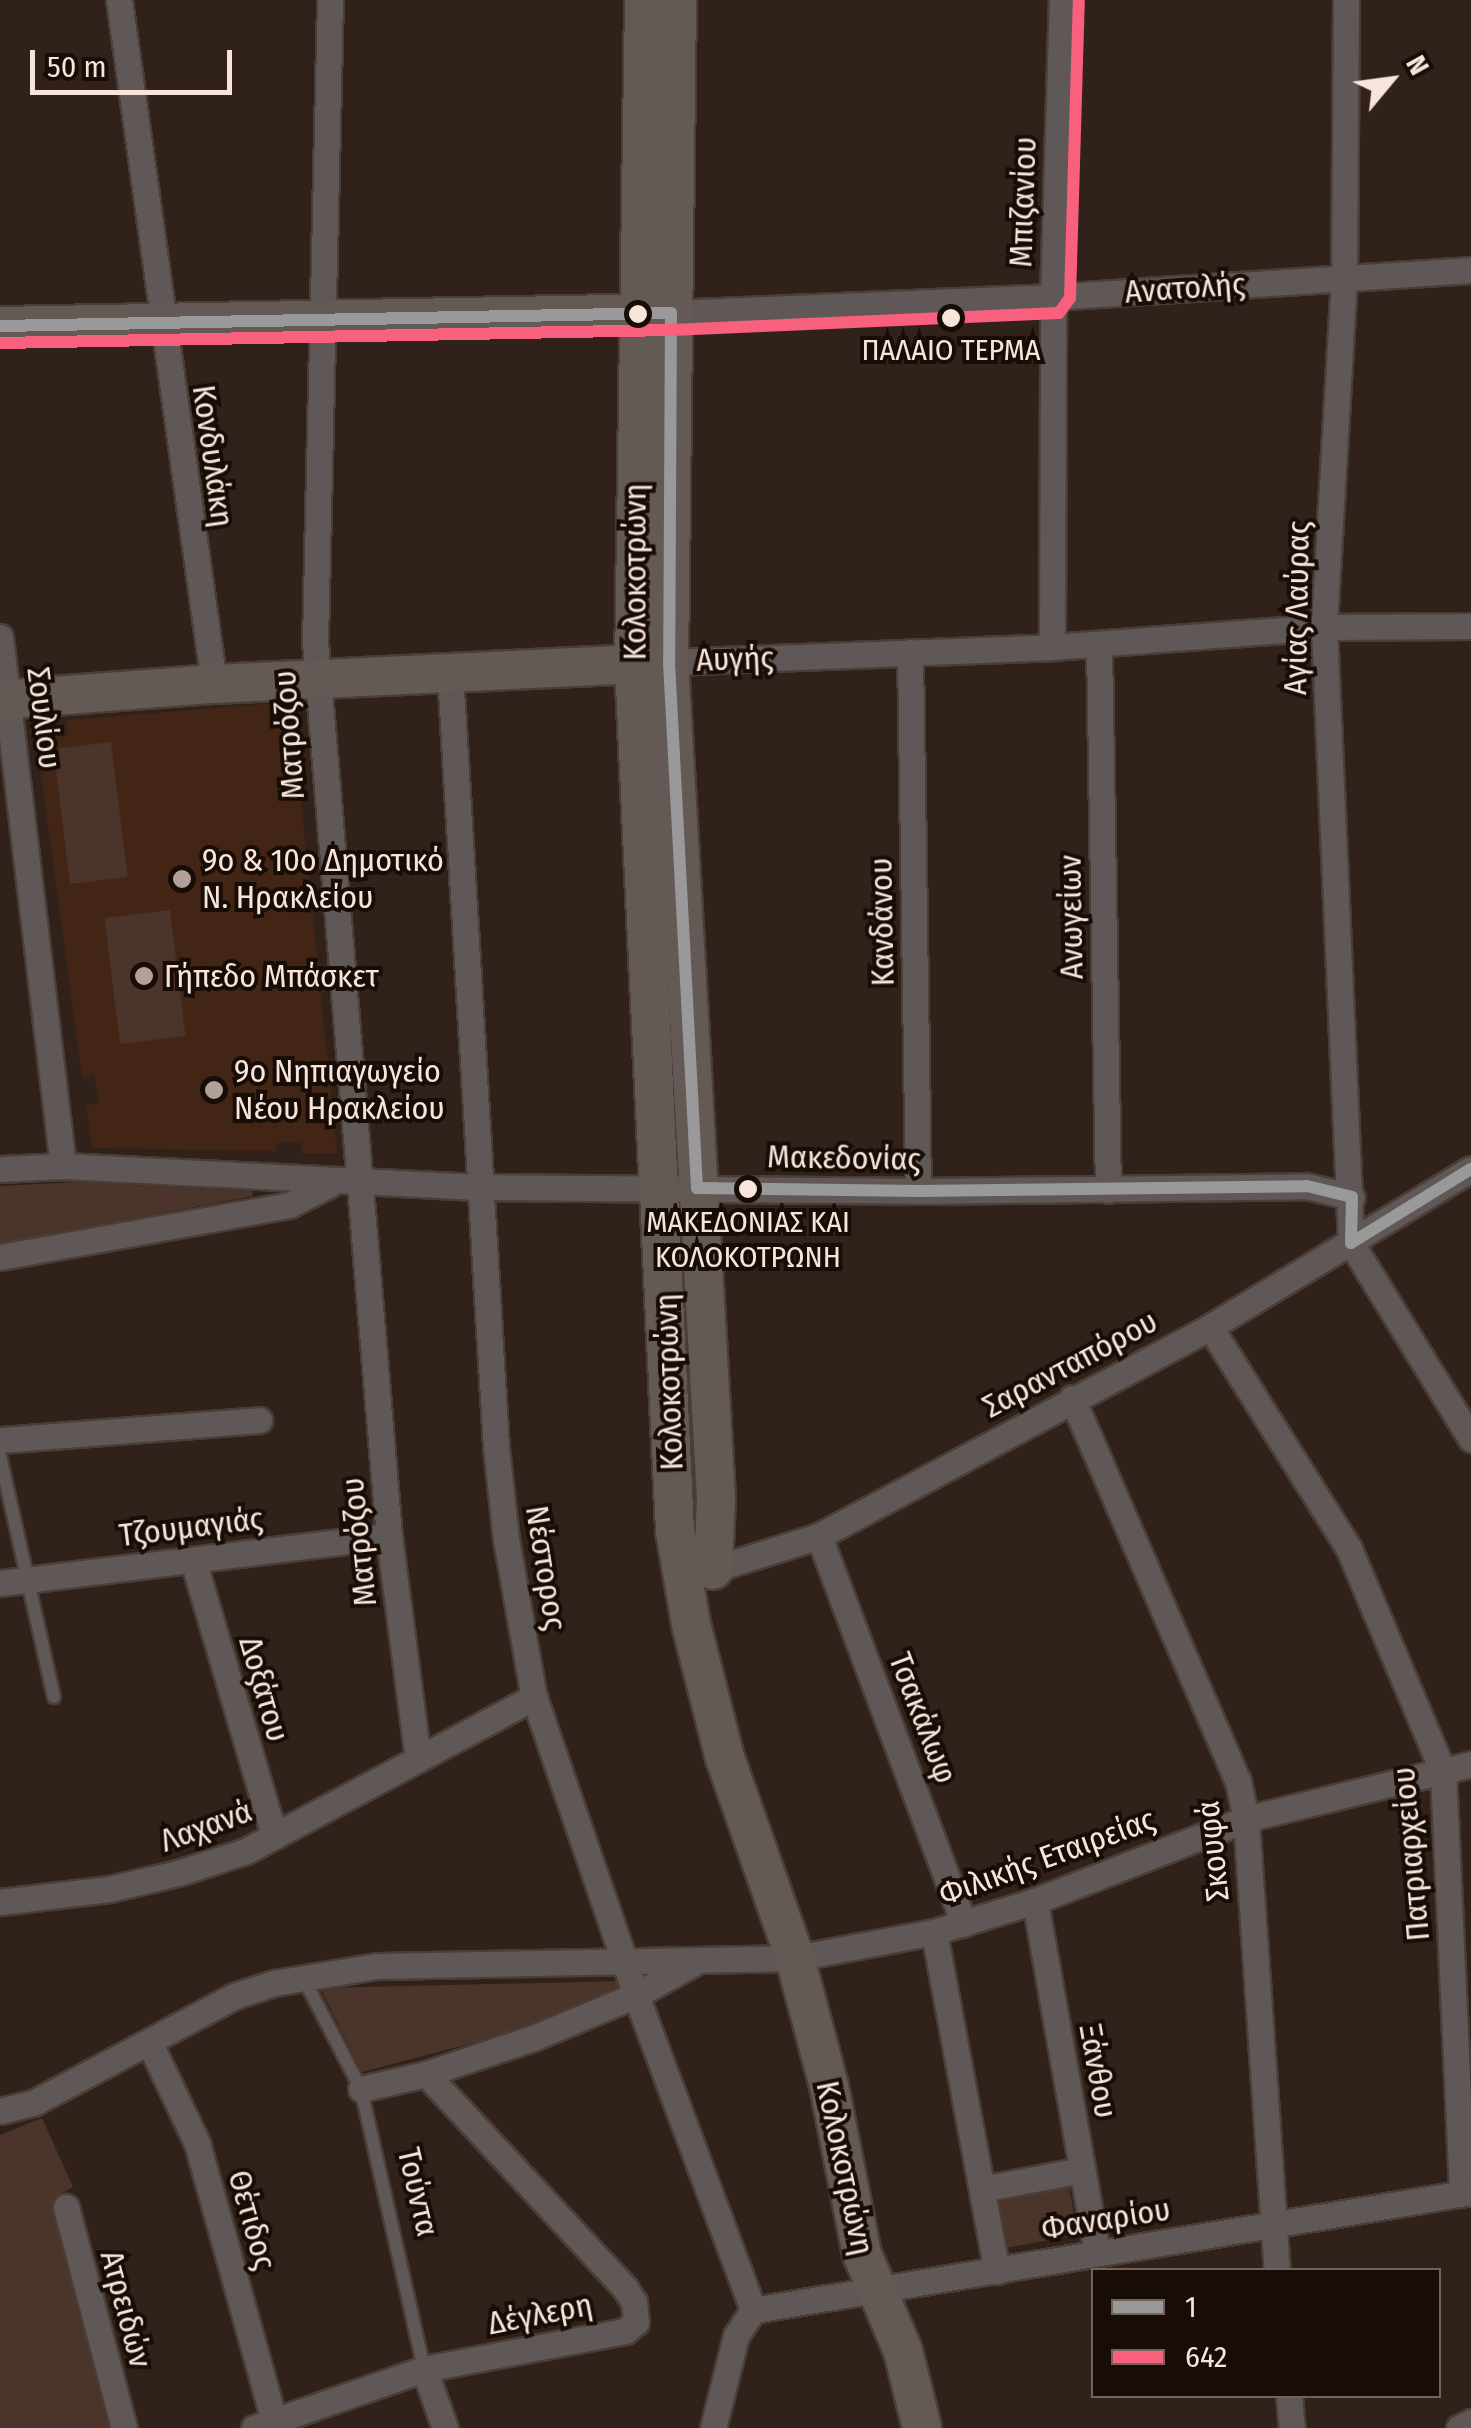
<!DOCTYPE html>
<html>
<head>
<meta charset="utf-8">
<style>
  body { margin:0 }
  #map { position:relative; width:1471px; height:2428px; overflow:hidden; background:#30221a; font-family:"Fira Sans Condensed",sans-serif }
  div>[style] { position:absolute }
  .built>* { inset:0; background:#432515 }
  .green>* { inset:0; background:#4b3429; transform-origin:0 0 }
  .roads { filter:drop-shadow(2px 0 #4a3e37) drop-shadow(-2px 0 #4a3e37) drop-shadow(0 2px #4a3e37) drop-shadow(0 -2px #4a3e37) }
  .lane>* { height:12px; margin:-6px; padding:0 6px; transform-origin:6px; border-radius:6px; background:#5f5856 }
  .street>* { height:25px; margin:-12.5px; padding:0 12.5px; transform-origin:12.5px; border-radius:12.5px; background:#5f5856 }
  .secondary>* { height:38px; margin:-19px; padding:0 19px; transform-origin:19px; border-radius:19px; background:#635a56 }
  .bus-1>* { height:12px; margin:-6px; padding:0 6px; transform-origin:6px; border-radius:6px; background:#999 }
  .bus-2>* { height:12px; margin:-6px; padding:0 6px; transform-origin:6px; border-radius:6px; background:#f8607d }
  .dots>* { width:28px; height:28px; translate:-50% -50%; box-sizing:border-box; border:5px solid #180c07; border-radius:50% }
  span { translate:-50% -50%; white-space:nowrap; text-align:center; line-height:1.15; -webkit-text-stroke:8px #180c07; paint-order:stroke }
  .bus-label { font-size:30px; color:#f7e5dc }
  .street-label { font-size:32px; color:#f7e5dc }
  .poi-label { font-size:32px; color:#f7e5dc }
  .left { translate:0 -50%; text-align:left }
  .legend { position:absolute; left:1091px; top:2268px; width:350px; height:130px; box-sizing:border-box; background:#180c07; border:2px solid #71635c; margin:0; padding:12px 18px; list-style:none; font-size:30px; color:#f7e5dc }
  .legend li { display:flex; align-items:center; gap:20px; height:50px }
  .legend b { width:50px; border:2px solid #71635c }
  .north { position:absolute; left:1341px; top:30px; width:100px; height:100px; -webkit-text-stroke:8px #180c07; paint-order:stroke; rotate:61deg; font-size:28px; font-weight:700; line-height:40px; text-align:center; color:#f7e5dc }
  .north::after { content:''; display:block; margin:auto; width:35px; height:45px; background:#f7e5dc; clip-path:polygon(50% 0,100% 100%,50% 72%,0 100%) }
  .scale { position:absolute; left:30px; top:50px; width:202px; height:45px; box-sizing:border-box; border:5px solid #f7e5dc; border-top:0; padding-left:12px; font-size:30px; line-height:35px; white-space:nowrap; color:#f7e5dc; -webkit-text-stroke:8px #180c07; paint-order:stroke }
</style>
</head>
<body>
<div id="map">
  <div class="built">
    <div style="clip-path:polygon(291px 702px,337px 1153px,302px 1153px,302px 1141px,277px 1143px,276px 1151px,92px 1148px,86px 1106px,99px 1103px,94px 1076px,82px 1077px,36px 736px,67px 734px,66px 720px)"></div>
  </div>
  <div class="green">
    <div style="left:111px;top:742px;width:136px;height:58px;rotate:83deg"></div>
    <div style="left:170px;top:910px;width:127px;height:66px;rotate:83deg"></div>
    <div style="clip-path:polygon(79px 1182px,252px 1191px,253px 1196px,0 1244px,0 1186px)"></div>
    <div style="clip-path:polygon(623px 1981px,629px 2002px,362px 2072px,320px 1988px)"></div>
    <div style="clip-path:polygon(42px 2118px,73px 2187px,55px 2197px,112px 2428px,0 2428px,0 2135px)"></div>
    <div style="left:1068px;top:2180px;width:56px;height:78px;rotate:80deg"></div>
  </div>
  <div class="roads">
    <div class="lane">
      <div style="left:0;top:1456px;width:247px;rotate:77.4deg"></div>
      <div style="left:304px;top:1979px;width:124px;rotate:62.6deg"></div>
      <div style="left:361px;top:2089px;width:287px;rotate:77.3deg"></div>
    </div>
    <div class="street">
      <div style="left:119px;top:0;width:691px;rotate:82.09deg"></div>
      <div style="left:330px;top:0;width:642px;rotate:91.34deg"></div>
      <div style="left:315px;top:642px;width:897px;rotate:85.27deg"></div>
      <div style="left:389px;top:1536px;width:225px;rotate:82.6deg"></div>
      <div style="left:1346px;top:0;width:278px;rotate:90.4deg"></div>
      <div style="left:1344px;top:278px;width:350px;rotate:93.3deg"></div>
      <div style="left:1324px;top:627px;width:617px;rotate:87.49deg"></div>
      <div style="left:1351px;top:1243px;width:230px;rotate:58.5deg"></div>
      <div style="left:671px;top:313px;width:382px;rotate:-2.4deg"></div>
      <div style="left:1053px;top:297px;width:419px;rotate:-3.7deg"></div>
      <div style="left:0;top:637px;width:533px;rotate:83.21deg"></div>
      <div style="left:1099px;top:644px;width:546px;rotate:89.06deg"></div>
      <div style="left:1052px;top:647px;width:350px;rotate:-89.8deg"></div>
      <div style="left:1053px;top:297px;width:297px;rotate:-88.3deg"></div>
      <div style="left:910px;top:652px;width:539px;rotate:89.15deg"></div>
      <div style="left:669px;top:662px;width:383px;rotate:-2.2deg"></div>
      <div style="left:1052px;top:647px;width:273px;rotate:-4.2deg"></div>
      <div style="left:1324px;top:627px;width:147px;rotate:-0.4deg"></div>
      <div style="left:450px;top:673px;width:775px;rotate:86.6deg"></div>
      <div style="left:496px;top:1447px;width:93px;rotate:83.8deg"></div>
      <div style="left:506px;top:1539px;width:160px;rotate:80deg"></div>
      <div style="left:534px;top:1697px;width:315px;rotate:71.1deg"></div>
      <div style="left:636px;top:1995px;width:336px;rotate:69.6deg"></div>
      <div style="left:0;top:1169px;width:63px;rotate:-2.7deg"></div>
      <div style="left:63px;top:1166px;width:420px;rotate:2.9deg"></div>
      <div style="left:482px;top:1187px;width:436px;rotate:0.5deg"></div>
      <div style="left:918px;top:1191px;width:389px;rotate:-0.7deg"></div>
      <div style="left:1307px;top:1186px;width:46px;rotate:13.7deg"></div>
      <div style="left:0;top:1257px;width:294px;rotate:-10.2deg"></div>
      <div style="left:289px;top:1205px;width:46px;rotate:-27.1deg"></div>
      <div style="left:1210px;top:1327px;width:262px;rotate:57.9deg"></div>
      <div style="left:1349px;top:1549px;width:241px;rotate:67.1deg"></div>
      <div style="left:1443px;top:1771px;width:422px;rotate:87.4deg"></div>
      <div style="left:1072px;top:1398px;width:417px;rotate:66.6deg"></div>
      <div style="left:1238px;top:1781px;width:39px;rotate:78deg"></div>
      <div style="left:1246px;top:1819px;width:452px;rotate:86.1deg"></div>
      <div style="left:0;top:1440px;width:260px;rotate:-4.4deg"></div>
      <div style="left:819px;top:1536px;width:414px;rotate:69.5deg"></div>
      <div style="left:193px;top:1560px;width:288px;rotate:73.6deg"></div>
      <div style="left:698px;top:1574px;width:127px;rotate:-17.4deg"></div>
      <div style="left:819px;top:1536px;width:443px;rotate:-28.1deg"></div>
      <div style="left:1210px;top:1327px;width:305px;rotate:-31.2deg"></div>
      <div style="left:0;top:1583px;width:392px;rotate:-6.9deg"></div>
      <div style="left:1035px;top:1901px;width:356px;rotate:80deg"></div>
      <div style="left:0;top:1902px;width:110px;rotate:-6.8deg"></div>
      <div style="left:109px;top:1889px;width:71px;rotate:-13.1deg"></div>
      <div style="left:178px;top:1873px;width:71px;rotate:-17.9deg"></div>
      <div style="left:246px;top:1851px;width:327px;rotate:-28.1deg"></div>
      <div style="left:934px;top:1932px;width:345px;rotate:79.5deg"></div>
      <div style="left:150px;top:2044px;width:110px;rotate:64.6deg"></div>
      <div style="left:197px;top:2143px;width:288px;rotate:74.5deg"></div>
      <div style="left:361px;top:2089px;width:67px;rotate:-13deg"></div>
      <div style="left:426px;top:2074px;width:113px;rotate:-18.6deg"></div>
      <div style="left:533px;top:2038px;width:112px;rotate:-22.7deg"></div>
      <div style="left:636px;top:1995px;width:66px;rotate:-28.9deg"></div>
      <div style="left:0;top:2111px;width:36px;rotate:-14deg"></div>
      <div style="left:35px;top:2102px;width:225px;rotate:-28deg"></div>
      <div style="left:234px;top:1996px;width:42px;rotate:-18deg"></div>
      <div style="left:274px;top:1983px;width:104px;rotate:-9.4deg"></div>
      <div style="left:377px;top:1966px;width:418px;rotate:-1.1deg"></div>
      <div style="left:795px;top:1958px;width:141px;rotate:-10.6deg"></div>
      <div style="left:934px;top:1932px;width:106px;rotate:-17.1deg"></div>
      <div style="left:1035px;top:1901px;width:226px;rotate:-21.2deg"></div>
      <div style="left:1246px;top:1819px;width:232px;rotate:-13.7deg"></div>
      <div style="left:982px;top:2189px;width:102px;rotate:-10.8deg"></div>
      <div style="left:66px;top:2207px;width:228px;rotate:75.3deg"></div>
      <div style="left:753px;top:2310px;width:728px;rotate:-9.33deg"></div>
      <div style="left:424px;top:2369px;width:63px;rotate:70.4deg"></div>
      <div style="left:1289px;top:2396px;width:32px;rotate:85deg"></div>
      <div style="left:254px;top:2428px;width:180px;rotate:-19.1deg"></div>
      <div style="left:424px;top:2369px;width:205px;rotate:-10.7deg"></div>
      <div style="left:625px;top:2331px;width:14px;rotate:-39deg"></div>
      <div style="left:636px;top:2322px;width:20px;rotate:-96deg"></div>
      <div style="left:634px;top:2302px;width:17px;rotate:-123deg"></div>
      <div style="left:625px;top:2288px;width:292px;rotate:-132.9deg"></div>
      <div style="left:713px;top:2428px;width:95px;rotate:-76deg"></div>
      <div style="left:736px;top:2336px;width:31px;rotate:-57deg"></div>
      <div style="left:1459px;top:2428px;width:13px;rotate:-27deg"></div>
    </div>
    <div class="secondary">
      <div style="left:644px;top:0;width:664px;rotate:90.86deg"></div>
      <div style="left:634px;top:664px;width:868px;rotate:87.29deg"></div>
      <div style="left:675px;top:1531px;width:94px;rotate:80.2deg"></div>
      <div style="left:691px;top:1624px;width:138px;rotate:75.8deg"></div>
      <div style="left:725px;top:1758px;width:212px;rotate:70.7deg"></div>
      <div style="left:795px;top:1958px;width:132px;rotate:75.1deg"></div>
      <div style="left:829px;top:2086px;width:171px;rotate:78.9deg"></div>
      <div style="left:862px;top:2254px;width:105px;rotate:67.1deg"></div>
      <div style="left:903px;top:2351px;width:79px;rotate:76.1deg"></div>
      <div style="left:677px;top:0;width:662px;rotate:90.69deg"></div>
      <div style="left:669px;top:662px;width:837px;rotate:86.78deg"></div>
      <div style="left:716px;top:1498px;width:72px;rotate:92.4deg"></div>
      <div style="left:0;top:326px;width:663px;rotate:-1.12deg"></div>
      <div style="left:0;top:700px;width:215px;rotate:-4.3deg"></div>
      <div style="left:214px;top:684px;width:442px;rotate:-2.7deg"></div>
    </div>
  </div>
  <div class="bus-1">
    <div style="left:0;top:326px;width:671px;rotate:-1.11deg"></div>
    <div style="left:671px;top:313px;width:349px;rotate:90.3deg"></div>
    <div style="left:669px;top:662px;width:527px;rotate:86.95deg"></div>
    <div style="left:697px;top:1188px;width:221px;rotate:0.8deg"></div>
    <div style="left:918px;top:1191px;width:389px;rotate:-0.7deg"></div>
    <div style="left:1307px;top:1186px;width:46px;rotate:13.7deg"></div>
    <div style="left:1352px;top:1197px;width:46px;rotate:91.2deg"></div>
    <div style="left:1351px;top:1243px;width:141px;rotate:-31.7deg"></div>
  </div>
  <div class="bus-2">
    <div style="left:0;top:343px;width:671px;rotate:-1.11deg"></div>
    <div style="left:671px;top:330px;width:388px;rotate:-2.5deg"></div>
    <div style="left:1059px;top:313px;width:19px;rotate:-54deg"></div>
    <div style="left:1070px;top:298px;width:297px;rotate:-88.3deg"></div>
  </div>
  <div class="dots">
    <div style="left:638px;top:314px;background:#f7e5dc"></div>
    <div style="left:951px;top:318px;background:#f7e5dc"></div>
    <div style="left:182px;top:879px;background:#b1a198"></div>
    <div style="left:144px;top:976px;background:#b1a198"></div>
    <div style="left:214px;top:1090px;background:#b1a198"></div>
    <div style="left:748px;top:1189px;background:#f7e5dc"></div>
  </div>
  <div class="bus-label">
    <span style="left:951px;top:350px">ΠΑΛΑΙΟ ΤΕΡΜΑ</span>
    <span style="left:748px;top:1239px">ΜΑΚΕΔΟΝΙΑΣ ΚΑΙ<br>ΚΟΛΟΚΟΤΡΩΝΗ</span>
  </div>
  <div class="street-label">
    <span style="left:1023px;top:202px;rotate:-88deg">Μπιζανίου</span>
    <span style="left:1185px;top:288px;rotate:-4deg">Ανατολής</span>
    <span style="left:213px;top:456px;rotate:82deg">Κονδυλάκη</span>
    <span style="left:635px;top:572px;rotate:-90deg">Κολοκοτρώνη</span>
    <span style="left:1297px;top:608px;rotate:-89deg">Αγίας Λαύρας</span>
    <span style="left:735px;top:659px;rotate:-2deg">Αυγής</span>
    <span style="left:44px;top:718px;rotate:83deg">Σουλίου</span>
    <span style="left:289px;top:735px;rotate:-94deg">Ματρόζου</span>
    <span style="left:1071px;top:917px;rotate:-91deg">Ανωγείων</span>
    <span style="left:882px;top:922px;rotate:-91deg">Κανδάνου</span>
    <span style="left:844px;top:1158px;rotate:1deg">Μακεδονίας</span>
    <span style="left:1070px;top:1364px;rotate:-28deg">Σαρανταπόρου</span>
    <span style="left:669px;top:1382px;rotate:-92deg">Κολοκοτρώνη</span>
    <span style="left:191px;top:1527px;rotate:-7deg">Τζουμαγιάς</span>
    <span style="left:359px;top:1542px;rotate:-96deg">Ματρόζου</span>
    <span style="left:546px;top:1568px;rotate:81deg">Νέστορος</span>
    <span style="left:264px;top:1689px;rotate:74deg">Δοξάτου</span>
    <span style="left:923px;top:1718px;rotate:69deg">Τσακάλωφ</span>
    <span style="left:206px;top:1826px;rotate:-20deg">Λαχανά</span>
    <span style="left:1213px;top:1851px;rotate:-96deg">Σκουφά</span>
    <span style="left:1411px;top:1854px;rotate:-95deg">Πατριαρχείου</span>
    <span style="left:1047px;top:1857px;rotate:-20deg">Φιλικής Εταιρείας</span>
    <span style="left:1098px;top:2071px;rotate:80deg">Ξάνθου</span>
    <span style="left:845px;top:2168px;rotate:78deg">Κολοκοτρώνη</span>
    <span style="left:418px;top:2192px;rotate:77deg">Τούντα</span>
    <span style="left:1106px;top:2219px;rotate:-9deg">Φαναρίου</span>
    <span style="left:252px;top:2220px;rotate:74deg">Θέτιδος</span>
    <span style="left:126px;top:2309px;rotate:75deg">Ατρειδών</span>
    <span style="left:540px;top:2314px;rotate:-11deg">Δέγλερη</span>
  </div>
  <div class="poi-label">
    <span class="left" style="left:202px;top:879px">9ο &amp; 10ο Δημοτικό<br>Ν. Ηρακλείου</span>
    <span class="left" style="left:164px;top:976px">Γήπεδο Μπάσκετ</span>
    <span class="left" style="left:234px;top:1090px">9ο Νηπιαγωγείο<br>Νέου Ηρακλείου</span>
  </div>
  <ul class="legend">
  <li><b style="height:12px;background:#999"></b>1</li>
  <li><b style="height:12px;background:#f8607d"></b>642</li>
  </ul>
  <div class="north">N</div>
  <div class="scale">50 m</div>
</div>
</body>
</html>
